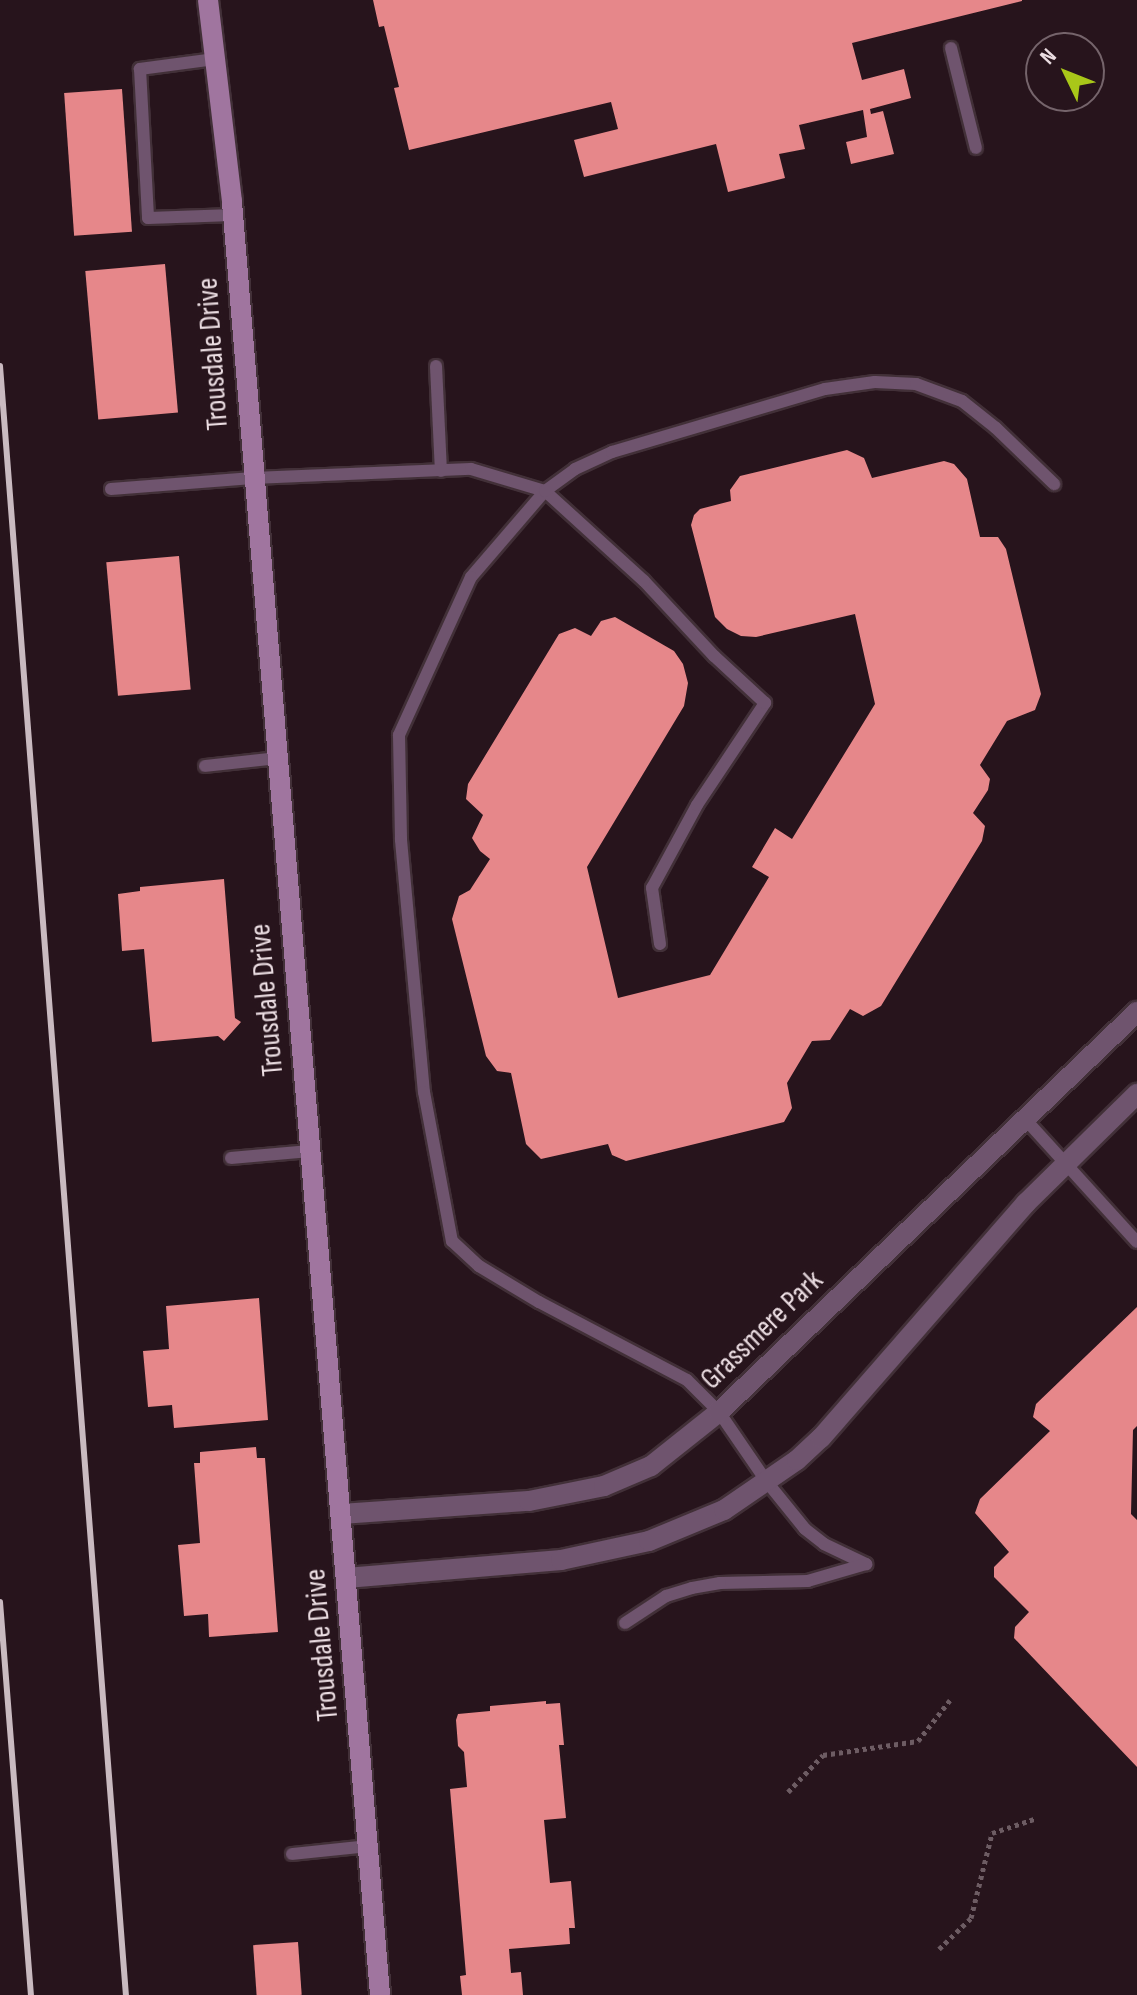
<!DOCTYPE html>
<html>
<head>
<meta charset="utf-8">
<style>
  body { margin:0 }
  #map { position:relative; width:1137px; height:1995px; overflow:hidden; background:#27141c; font-family:"Sofia Sans Condensed",sans-serif }
  div>[style] { position:absolute }
  .building>* { inset:0; background:#e6878a; transform-origin:0 0 }
  .path>* { height:5px; margin-top:-2.5px; transform-origin:0; background:repeating-linear-gradient(90deg,#6d5c63 0 4px,transparent 0 8px) }
  .roads { filter:drop-shadow(2px 0 #423038) drop-shadow(-2px 0 #423038) drop-shadow(0 2px #423038) drop-shadow(0 -2px #423038) }
  .lane>* { height:12px; margin:-6px; padding:0 6px; transform-origin:6px; border-radius:6px; background:#6f546e }
  .street>* { height:20px; margin:-10px; padding:0 10px; transform-origin:10px; border-radius:10px; background:#6f546e }
  .secondary>* { height:20px; margin:-10px; padding:0 10px; transform-origin:10px; border-radius:10px; background:#a0759f }
  .rail>* { height:6px; margin:-3px; padding:0 3px; transform-origin:3px; border-radius:3px; background:#c9bac0 }
  span { translate:-50% -50%; white-space:nowrap; text-align:center; line-height:1.15; -webkit-text-stroke:8px #27141c; paint-order:stroke }
  .street-label { font-size:30px; color:#ebdde2 }
  .north { position:absolute; left:1025px; top:32px; width:80px; height:80px; box-sizing:border-box; background:#27141c; border:2px solid #75646b; border-radius:50%; rotate:313deg; font-size:22px; font-weight:700; line-height:32px; text-align:center; color:#ebdde2 }
  .north::after { content:''; display:block; margin:auto; width:28px; height:36px; background:#a9c719; clip-path:polygon(50% 0,100% 100%,50% 72%,0 100%) }
</style>
</head>
<body>
<div id="map">
  <div class="building">
    <div style="clip-path:polygon(373px 0,1022px 0,1022px 1px,852px 43px,862px 80px,904px 69px,911px 98px,870px 109px,871px 114px,883px 111px,894px 154px,851px 164px,846px 142px,867px 137px,863px 110px,799px 125px,805px 149px,779px 154px,785px 178px,728px 192px,716px 144px,584px 177px,574px 140px,618px 129px,611px 102px,409px 150px,394px 88px,399px 87px,384px 26px,379px 27px)"></div>
    <div style="left:122px;top:89px;width:143px;height:58px;rotate:86deg"></div>
    <div style="left:165px;top:264px;width:149px;height:80px;rotate:85deg"></div>
    <div style="clip-path:polygon(847px 450px,864px 458px,872px 478px,944px 461px,954px 464px,967px 479px,980px 537px,998px 537px,1006px 549px,1041px 694px,1035px 710px,1007px 721px,980px 765px,990px 779px,988px 790px,973px 813px,985px 826px,982px 841px,881px 1006px,863px 1016px,850px 1009px,830px 1040px,812px 1041px,787px 1083px,792px 1108px,784px 1122px,626px 1161px,612px 1155px,608px 1144px,541px 1159px,526px 1144px,511px 1073px,497px 1071px,486px 1056px,452px 919px,459px 896px,470px 890px,490px 859px,480px 851px,472px 838px,483px 815px,466px 799px,468px 784px,559px 634px,575px 628px,591px 636px,601px 621px,615px 617px,674px 651px,683px 664px,688px 683px,684px 706px,587px 867px,618px 998px,710px 975px,769px 877px,752px 867px,775px 828px,792px 839px,875px 704px,855px 614px,756px 637px,741px 636px,727px 629px,715px 617px,691px 525px,694px 515px,700px 509px,731px 501px,730px 490px,740px 476px)"></div>
    <div style="left:179px;top:556px;width:134px;height:73px;rotate:85deg"></div>
    <div style="clip-path:polygon(224px 879px,235px 1018px,241px 1022px,224px 1041px,218px 1036px,152px 1042px,144px 949px,122px 951px,118px 894px,140px 891px,140px 887px)"></div>
    <div style="clip-path:polygon(259px 1298px,268px 1420px,174px 1428px,172px 1405px,148px 1407px,143px 1351px,169px 1349px,166px 1306px)"></div>
    <div style="clip-path:polygon(1137px 1307px,1137px 1426px,1133px 1430px,1131px 1514px,1137px 1520px,1137px 1767px,1014px 1638px,1015px 1627px,1029px 1612px,994px 1577px,994px 1567px,1009px 1552px,975px 1513px,980px 1499px,1050px 1431px,1033px 1417px,1036px 1404px)"></div>
    <div style="clip-path:polygon(256px 1447px,257px 1458px,265px 1458px,278px 1632px,209px 1637px,208px 1614px,184px 1616px,178px 1545px,200px 1543px,194px 1463px,200px 1463px,200px 1452px)"></div>
    <div style="clip-path:polygon(546px 1701px,546px 1704px,560px 1703px,564px 1745px,559px 1745px,566px 1818px,544px 1820px,550px 1883px,571px 1881px,575px 1928px,569px 1928px,570px 1944px,509px 1949px,511px 1973px,521px 1972px,523px 1995px,462px 1995px,460px 1976px,466px 1975px,450px 1789px,467px 1787px,464px 1752px,458px 1746px,456px 1720px,458px 1714px,490px 1711px,490px 1706px)"></div>
    <div style="left:298px;top:1942px;width:53px;height:45px;rotate:86deg"></div>
  </div>
  <div class="path">
    <div style="left:788px;top:1792px;width:51px;rotate:-46.6deg"></div>
    <div style="left:823px;top:1755px;width:96px;rotate:-8.4deg"></div>
    <div style="left:918px;top:1741px;width:52px;rotate:-52deg"></div>
    <div style="left:939px;top:1949px;width:45px;rotate:-44.1deg"></div>
    <div style="left:971px;top:1918px;width:88px;rotate:-76.1deg"></div>
    <div style="left:992px;top:1833px;width:47px;rotate:-18.4deg"></div>
  </div>
  <div class="roads">
    <div class="lane">
      <div style="left:951px;top:48px;width:103px;rotate:76deg"></div>
      <div style="left:215px;top:59px;width:76px;rotate:172.4deg"></div>
      <div style="left:140px;top:69px;width:149px;rotate:86.9deg"></div>
      <div style="left:148px;top:218px;width:85px;rotate:-2deg"></div>
      <div style="left:436px;top:366px;width:105px;rotate:87.3deg"></div>
      <div style="left:111px;top:489px;width:142px;rotate:-4.4deg"></div>
      <div style="left:253px;top:478px;width:218px;rotate:-2.4deg"></div>
      <div style="left:471px;top:469px;width:77px;rotate:16.6deg"></div>
      <div style="left:545px;top:491px;width:113px;rotate:130.7deg"></div>
      <div style="left:471px;top:577px;width:174px;rotate:114.5deg"></div>
      <div style="left:399px;top:735px;width:105px;rotate:88.9deg"></div>
      <div style="left:401px;top:840px;width:253px;rotate:84.8deg"></div>
      <div style="left:424px;top:1092px;width:152px;rotate:79.4deg"></div>
      <div style="left:452px;top:1241px;width:37px;rotate:43deg"></div>
      <div style="left:479px;top:1266px;width:70px;rotate:31deg"></div>
      <div style="left:539px;top:1302px;width:167px;rotate:27.8deg"></div>
      <div style="left:687px;top:1380px;width:45px;rotate:45deg"></div>
      <div style="left:719px;top:1412px;width:85px;rotate:55.6deg"></div>
      <div style="left:767px;top:1482px;width:60px;rotate:51deg"></div>
      <div style="left:805px;top:1529px;width:24px;rotate:38deg"></div>
      <div style="left:824px;top:1544px;width:47px;rotate:25.5deg"></div>
      <div style="left:866px;top:1564px;width:60px;rotate:163.7deg"></div>
      <div style="left:808px;top:1581px;width:88px;rotate:178.7deg"></div>
      <div style="left:720px;top:1583px;width:28px;rotate:170deg"></div>
      <div style="left:692px;top:1588px;width:27px;rotate:163deg"></div>
      <div style="left:666px;top:1596px;width:49px;rotate:146.6deg"></div>
      <div style="left:205px;top:766px;width:72px;rotate:-6.3deg"></div>
      <div style="left:660px;top:944px;width:57px;rotate:-98.1deg"></div>
      <div style="left:652px;top:888px;width:94px;rotate:-61.5deg"></div>
      <div style="left:697px;top:805px;width:123px;rotate:-56.3deg"></div>
      <div style="left:765px;top:703px;width:69px;rotate:-137.3deg"></div>
      <div style="left:714px;top:656px;width:103px;rotate:-133deg"></div>
      <div style="left:644px;top:581px;width:134px;rotate:-137.7deg"></div>
      <div style="left:545px;top:491px;width:37px;rotate:-36deg"></div>
      <div style="left:575px;top:469px;width:41px;rotate:-24.7deg"></div>
      <div style="left:612px;top:452px;width:222px;rotate:-16.5deg"></div>
      <div style="left:825px;top:389px;width:50px;rotate:-8deg"></div>
      <div style="left:875px;top:382px;width:41px;rotate:2.8deg"></div>
      <div style="left:916px;top:384px;width:49px;rotate:20.3deg"></div>
      <div style="left:962px;top:401px;width:43px;rotate:38.5deg"></div>
      <div style="left:996px;top:428px;width:81px;rotate:44deg"></div>
      <div style="left:1025px;top:1119px;width:166px;rotate:47.7deg"></div>
      <div style="left:231px;top:1158px;width:79px;rotate:-5.1deg"></div>
      <div style="left:292px;top:1854px;width:76px;rotate:-6deg"></div>
    </div>
    <div class="street">
      <div style="left:341px;top:1514px;width:188px;rotate:-4deg"></div>
      <div style="left:529px;top:1501px;width:76px;rotate:-11.3deg"></div>
      <div style="left:604px;top:1486px;width:51px;rotate:-23.1deg"></div>
      <div style="left:651px;top:1466px;width:87px;rotate:-38.5deg"></div>
      <div style="left:719px;top:1412px;width:579px;rotate:-43.74deg"></div>
      <div style="left:346px;top:1578px;width:216px;rotate:-4.8deg"></div>
      <div style="left:561px;top:1560px;width:90px;rotate:-12.2deg"></div>
      <div style="left:649px;top:1541px;width:81px;rotate:-22.5deg"></div>
      <div style="left:724px;top:1510px;width:88px;rotate:-34.4deg"></div>
      <div style="left:797px;top:1460px;width:33px;rotate:-43deg"></div>
      <div style="left:821px;top:1438px;width:312px;rotate:-48.9deg"></div>
      <div style="left:1026px;top:1203px;width:156px;rotate:-44.5deg"></div>
    </div>
    <div class="secondary">
      <div style="left:208px;top:0;width:203px;rotate:83.2deg"></div>
      <div style="left:232px;top:202px;width:1799px;rotate:85.28deg"></div>
    </div>
  </div>
  <div class="rail">
    <div style="left:0;top:366px;width:1634px;rotate:85.58deg"></div>
    <div style="left:0;top:1602px;width:394px;rotate:85.5deg"></div>
  </div>
  <div class="street-label">
    <span style="left:213px;top:354px;rotate:-94deg">Trousdale Drive</span>
    <span style="left:267px;top:1000px;rotate:-95deg">Trousdale Drive</span>
    <span style="left:762px;top:1330px;rotate:-44deg">Grassmere Park</span>
    <span style="left:322px;top:1645px;rotate:-95deg">Trousdale Drive</span>
  </div>
  <div class="north">N</div>
</div>
</body>
</html>
